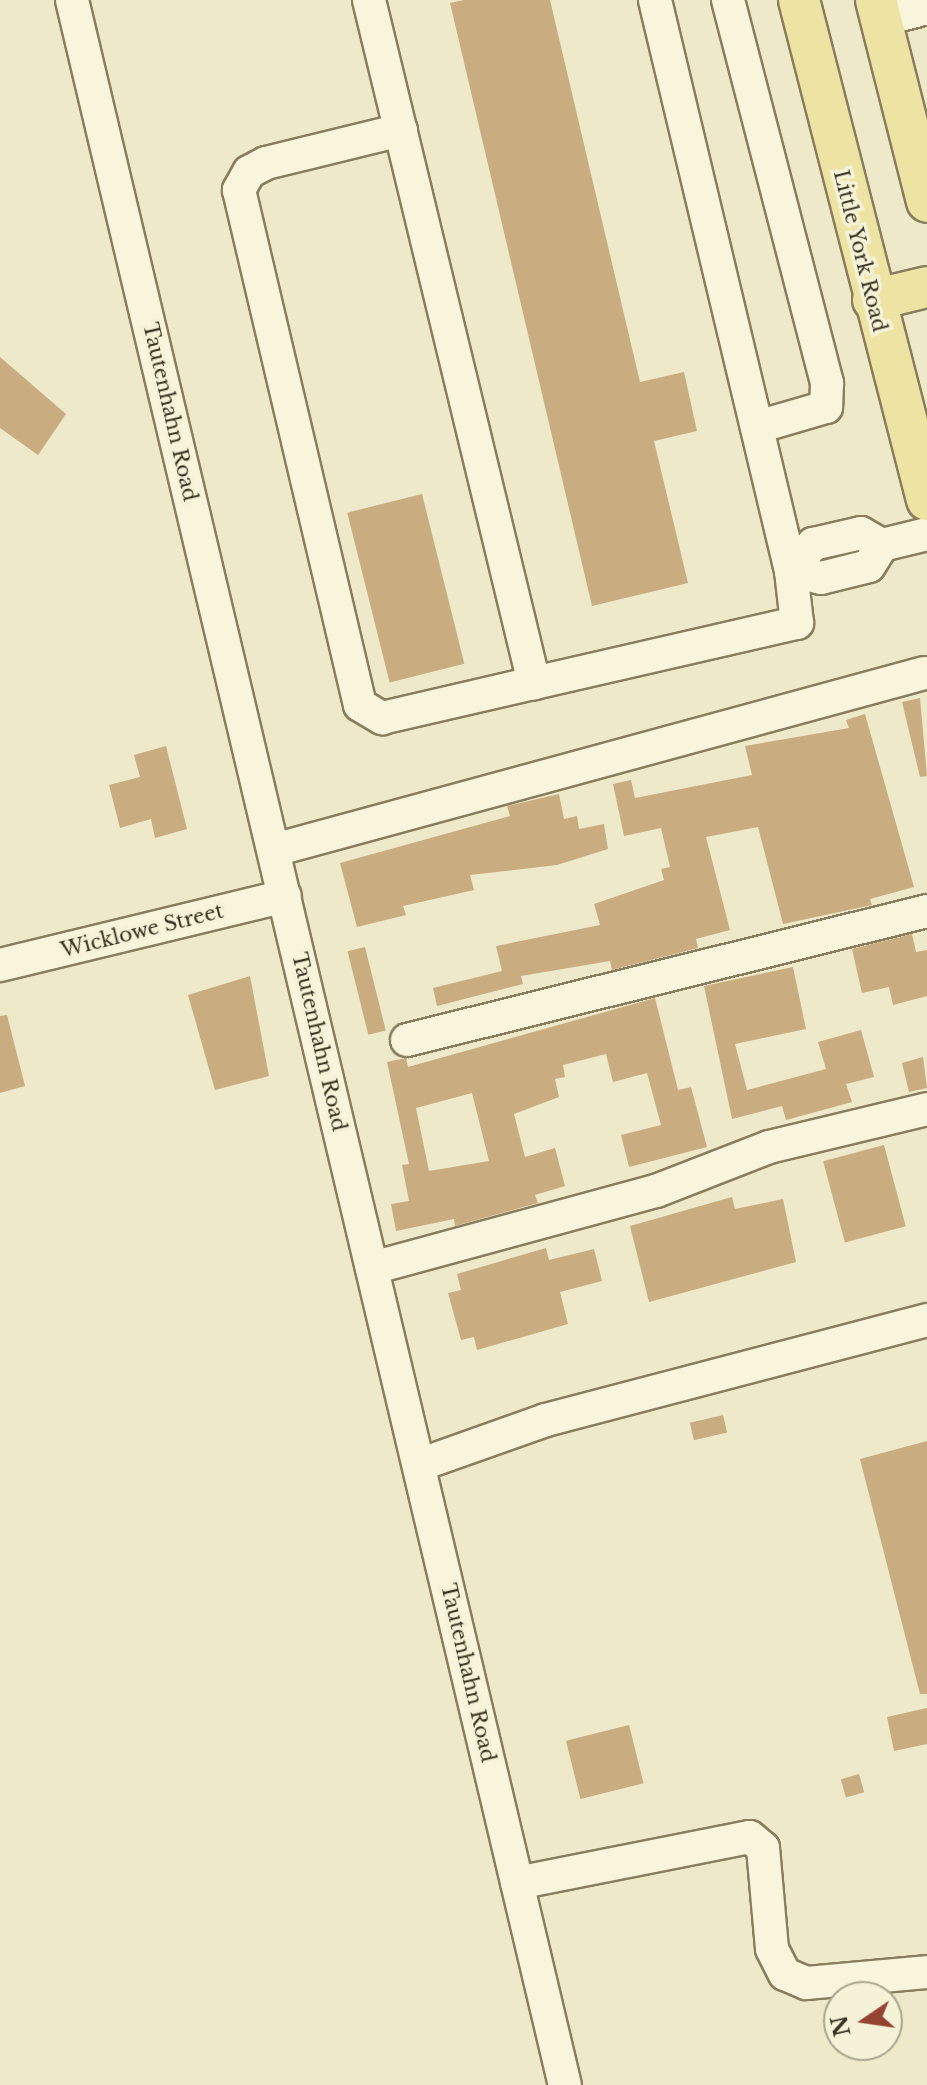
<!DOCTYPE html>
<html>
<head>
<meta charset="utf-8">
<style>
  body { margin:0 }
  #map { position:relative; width:927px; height:2085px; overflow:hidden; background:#ede9c9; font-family:"Libre Baskerville",serif }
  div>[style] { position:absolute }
  .building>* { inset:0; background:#c9ad81; transform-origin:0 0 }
  .roads { filter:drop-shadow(2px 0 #897d5e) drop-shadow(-2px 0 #897d5e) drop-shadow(0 2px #897d5e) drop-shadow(0 -2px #897d5e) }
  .minor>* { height:32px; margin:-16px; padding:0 16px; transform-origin:16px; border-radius:16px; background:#f8f5dc }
  .major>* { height:40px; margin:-20px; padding:0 20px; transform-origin:20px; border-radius:20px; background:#ede4a4 }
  span { translate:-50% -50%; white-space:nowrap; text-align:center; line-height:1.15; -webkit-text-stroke:7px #f5f2d8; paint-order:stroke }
  .street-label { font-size:20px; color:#3a3221 }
  .north { position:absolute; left:823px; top:1981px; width:80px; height:80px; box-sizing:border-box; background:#f5f2d8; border:2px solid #aaa58f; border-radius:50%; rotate:257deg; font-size:22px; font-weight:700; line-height:32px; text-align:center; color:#3a3221 }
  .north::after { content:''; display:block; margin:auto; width:28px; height:36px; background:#954331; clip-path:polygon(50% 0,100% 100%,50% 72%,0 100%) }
</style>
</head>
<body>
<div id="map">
  <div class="building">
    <div style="clip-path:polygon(464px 0,550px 0,640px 382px,684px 372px,697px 431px,654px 441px,688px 583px,592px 606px,450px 3px)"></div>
    <div style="clip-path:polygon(0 357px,66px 414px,38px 455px,0 428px)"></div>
    <div style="left:422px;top:494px;width:175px;height:77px;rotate:76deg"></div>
    <div style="clip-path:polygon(920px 698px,927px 776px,920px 777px,902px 702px)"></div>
    <div style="clip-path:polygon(865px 714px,914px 887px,870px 899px,872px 905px,783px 924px,758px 827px,706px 837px,730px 930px,696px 939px,698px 948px,612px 970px,610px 961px,521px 976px,523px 984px,437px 1006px,433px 988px,502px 971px,496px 946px,600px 925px,594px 904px,664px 880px,661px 869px,670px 867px,661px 828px,624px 836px,613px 784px,631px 780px,635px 798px,752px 775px,745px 746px,849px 728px,846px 720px)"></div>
    <div style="clip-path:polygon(166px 746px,187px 829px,155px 838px,151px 819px,120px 828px,109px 785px,140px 777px,134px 755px)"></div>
    <div style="clip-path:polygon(559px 794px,564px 819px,577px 816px,579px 829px,604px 824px,608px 849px,557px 865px,470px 875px,474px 890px,403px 906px,406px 915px,357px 927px,340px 863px,510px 816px,507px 806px)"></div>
    <div style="clip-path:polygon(912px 934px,916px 952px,927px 950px,927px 996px,893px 1005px,889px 987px,862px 993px,852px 949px)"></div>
    <div style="left:365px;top:947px;width:86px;height:18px;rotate:76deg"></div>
    <div style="clip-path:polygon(793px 967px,806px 1029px,735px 1044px,747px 1090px,826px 1069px,818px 1042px,861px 1030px,874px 1077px,846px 1084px,852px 1102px,786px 1120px,782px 1106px,732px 1119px,704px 986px)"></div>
    <div style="clip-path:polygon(250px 976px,269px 1076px,215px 1090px,188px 995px)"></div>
    <div style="clip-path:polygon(evenodd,655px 998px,678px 1090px,691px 1087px,707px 1147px,629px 1167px,621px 1135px,661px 1125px,647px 1073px,613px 1082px,606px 1054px,563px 1065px,565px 1077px,555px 1079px,559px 1097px,514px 1114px,525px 1157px,555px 1148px,565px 1186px,535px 1195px,538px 1203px,455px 1226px,454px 1219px,396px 1231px,391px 1204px,409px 1201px,402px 1165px,409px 1164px,387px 1062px,406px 1058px,408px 1067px,655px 998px,472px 1093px,489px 1161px,429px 1171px,416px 1108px,472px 1093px)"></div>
    <div style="clip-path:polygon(7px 1015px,25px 1086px,0 1093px,0 1016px)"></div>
    <div style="clip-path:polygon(923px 1057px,927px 1088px,909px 1092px,902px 1063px)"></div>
    <div style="left:884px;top:1145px;width:84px;height:63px;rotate:75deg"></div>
    <div style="clip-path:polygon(732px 1197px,735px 1209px,783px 1199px,796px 1262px,649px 1302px,630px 1226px)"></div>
    <div style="clip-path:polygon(546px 1248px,549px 1260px,594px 1249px,602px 1281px,560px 1292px,568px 1324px,477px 1350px,474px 1337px,461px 1340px,448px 1293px,461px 1290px,457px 1274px)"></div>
    <div style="left:723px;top:1415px;width:18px;height:34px;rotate:77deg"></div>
    <div style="clip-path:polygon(927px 1441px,927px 1694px,920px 1694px,860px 1459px)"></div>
    <div style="clip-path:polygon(927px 1708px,927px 1744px,894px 1751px,887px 1717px)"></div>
    <div style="left:629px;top:1725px;width:60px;height:65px;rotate:76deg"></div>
    <div style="left:859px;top:1774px;width:19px;height:19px;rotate:74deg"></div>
  </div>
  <div class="roads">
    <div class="minor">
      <div style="left:72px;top:0;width:2142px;rotate:76.7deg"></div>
      <div style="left:369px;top:0;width:703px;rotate:76.42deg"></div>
      <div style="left:534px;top:683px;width:270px;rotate:-12.9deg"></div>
      <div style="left:797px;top:623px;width:52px;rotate:-96.6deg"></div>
      <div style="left:791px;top:571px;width:587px;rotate:-103.4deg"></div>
      <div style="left:728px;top:0;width:396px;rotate:75.5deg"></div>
      <div style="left:827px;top:383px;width:24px;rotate:92deg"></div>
      <div style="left:826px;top:407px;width:72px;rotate:163.8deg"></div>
      <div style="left:881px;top:20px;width:48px;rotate:-14.6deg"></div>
      <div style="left:401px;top:130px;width:139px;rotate:166.3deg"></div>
      <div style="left:266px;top:163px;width:19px;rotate:152deg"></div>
      <div style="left:249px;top:172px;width:21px;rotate:119deg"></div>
      <div style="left:239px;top:190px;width:529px;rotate:76.78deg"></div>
      <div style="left:360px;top:705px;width:26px;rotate:31deg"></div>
      <div style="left:382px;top:718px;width:156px;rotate:-13deg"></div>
      <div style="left:791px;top:571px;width:31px;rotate:13deg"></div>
      <div style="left:821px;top:578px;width:49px;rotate:-14deg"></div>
      <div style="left:869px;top:566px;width:25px;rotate:-58deg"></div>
      <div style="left:882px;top:545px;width:46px;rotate:-13.7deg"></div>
      <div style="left:791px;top:571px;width:35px;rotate:-51deg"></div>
      <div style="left:813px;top:544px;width:49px;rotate:-12.9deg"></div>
      <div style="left:861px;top:533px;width:24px;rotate:30deg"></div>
      <div style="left:274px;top:850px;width:674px;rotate:-15.23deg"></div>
      <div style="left:0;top:965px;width:293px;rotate:-13.6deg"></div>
      <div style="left:407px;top:1040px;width:536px;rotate:-13.93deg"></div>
      <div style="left:372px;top:1268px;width:294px;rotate:-15.2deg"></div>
      <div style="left:656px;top:1191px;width:121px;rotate:-21.3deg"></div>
      <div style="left:769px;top:1147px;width:163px;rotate:-13.5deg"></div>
      <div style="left:419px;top:1465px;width:135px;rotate:-19.5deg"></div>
      <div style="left:546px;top:1420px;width:394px;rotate:-14.7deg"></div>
      <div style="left:517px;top:1883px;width:237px;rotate:-11.2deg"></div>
      <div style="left:750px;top:1837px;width:17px;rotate:40deg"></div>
      <div style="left:763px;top:1848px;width:101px;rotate:84.9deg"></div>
      <div style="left:772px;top:1949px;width:28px;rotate:63deg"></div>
      <div style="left:785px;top:1974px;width:23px;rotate:23deg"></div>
      <div style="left:806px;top:1983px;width:121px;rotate:-5.2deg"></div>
    </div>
    <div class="major">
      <div style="left:799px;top:0;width:516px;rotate:75.64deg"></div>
      <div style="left:876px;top:0;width:208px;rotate:75.8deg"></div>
      <div style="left:873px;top:300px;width:56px;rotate:-13.5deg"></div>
    </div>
  </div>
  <div class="street-label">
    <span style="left:860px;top:251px;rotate:76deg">Little York Road</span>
    <span style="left:170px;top:412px;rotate:77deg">Tautenhahn Road</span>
    <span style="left:142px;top:931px;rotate:-14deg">Wicklowe Street</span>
    <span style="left:319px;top:1042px;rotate:77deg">Tautenhahn Road</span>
    <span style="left:468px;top:1673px;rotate:77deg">Tautenhahn Road</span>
  </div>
  <div class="north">N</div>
</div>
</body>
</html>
